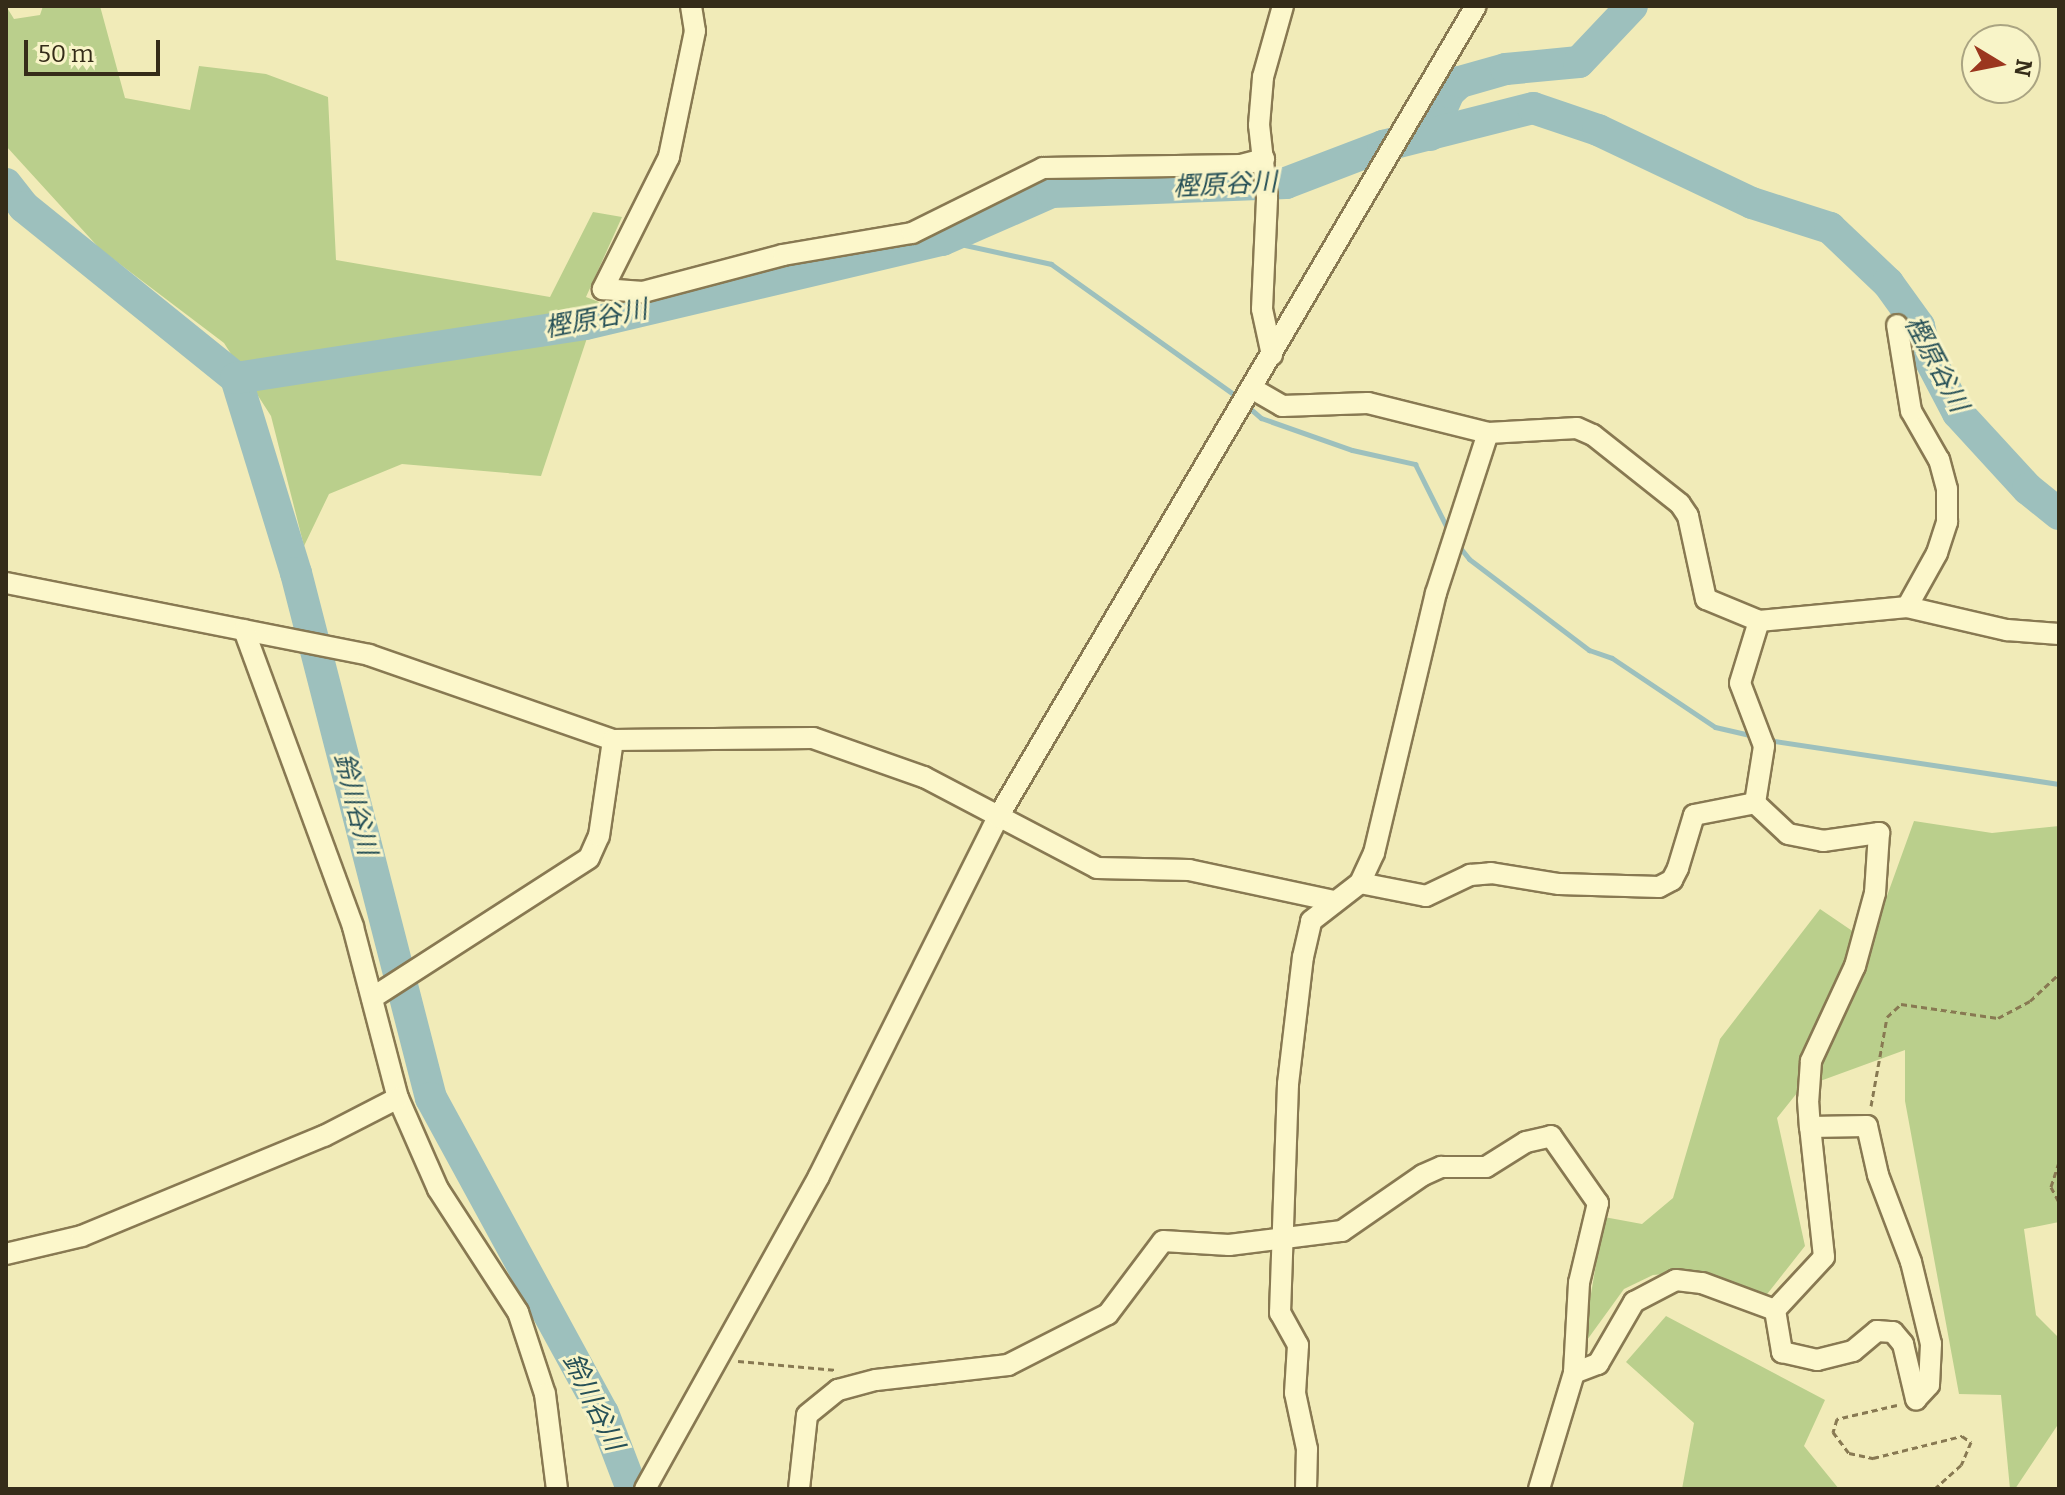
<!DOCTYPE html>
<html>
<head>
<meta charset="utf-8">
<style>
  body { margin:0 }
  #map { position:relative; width:2065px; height:1495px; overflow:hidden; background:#f1ebb8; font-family:Bitter,"Noto Sans JP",serif }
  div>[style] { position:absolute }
  .green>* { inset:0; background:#bacf8c }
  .stream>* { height:5px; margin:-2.5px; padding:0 2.5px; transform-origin:2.5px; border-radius:2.5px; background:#9dc0bd }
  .river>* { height:32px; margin:-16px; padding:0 16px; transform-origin:16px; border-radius:16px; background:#9dc0bd }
  .path>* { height:3px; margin-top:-1.5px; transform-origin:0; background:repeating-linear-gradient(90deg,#887952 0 6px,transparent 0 10px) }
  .roads { filter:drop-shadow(2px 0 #887952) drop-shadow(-2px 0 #887952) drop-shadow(0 2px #887952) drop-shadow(0 -2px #887952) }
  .minor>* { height:20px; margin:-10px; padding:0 10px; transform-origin:10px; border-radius:10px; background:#fcf7cb }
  span { translate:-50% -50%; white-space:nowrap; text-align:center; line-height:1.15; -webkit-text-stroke:6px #f8f4c8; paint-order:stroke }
  .water-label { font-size:26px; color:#265057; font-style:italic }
  .frame { position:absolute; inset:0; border:8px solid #352c19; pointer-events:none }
  .north { position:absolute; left:1961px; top:24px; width:80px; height:80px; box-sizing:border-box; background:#f8f4c8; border:2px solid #aaa482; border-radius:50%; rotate:100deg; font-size:22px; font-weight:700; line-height:32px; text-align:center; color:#352c19 }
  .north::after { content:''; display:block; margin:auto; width:28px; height:36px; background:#9b361e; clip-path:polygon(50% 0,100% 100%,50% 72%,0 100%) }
  .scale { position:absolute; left:24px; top:40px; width:136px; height:36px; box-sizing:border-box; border:4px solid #352c19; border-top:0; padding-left:10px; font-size:24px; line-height:28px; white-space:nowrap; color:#352c19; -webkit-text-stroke:6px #f8f4c8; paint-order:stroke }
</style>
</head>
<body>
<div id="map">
  <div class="green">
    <div style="clip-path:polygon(6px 6px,14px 19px,40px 15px,43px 6px,100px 6px,125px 98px,190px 110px,199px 66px,266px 74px,328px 97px,336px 260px,550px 297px,593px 212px,622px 217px,586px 297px,599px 302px,541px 476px,402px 464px,329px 494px,304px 546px,271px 416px,224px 343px,100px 249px,6px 146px)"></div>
    <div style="clip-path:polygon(1914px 821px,1992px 833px,2059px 826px,2059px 1222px,2024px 1229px,2036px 1315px,2059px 1338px,2059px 1423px,2015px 1489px,2010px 1489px,2001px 1395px,1959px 1394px,1905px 1101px,1905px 1050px,1801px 1088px,1777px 1118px,1805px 1246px,1764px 1298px,1689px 1272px,1653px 1275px,1624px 1289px,1582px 1347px,1604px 1217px,1642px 1224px,1673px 1198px,1720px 1039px,1820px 909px,1870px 943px)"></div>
    <div style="clip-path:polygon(1666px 1316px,1825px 1400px,1804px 1446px,1839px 1489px,1682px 1489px,1694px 1423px,1626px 1362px)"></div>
  </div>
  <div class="stream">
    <div style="left:942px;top:240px;width:112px;rotate:12.4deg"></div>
    <div style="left:1051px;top:264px;width:231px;rotate:35.5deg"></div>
    <div style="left:1246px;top:405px;width:20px;rotate:41deg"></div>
    <div style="left:1261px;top:418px;width:96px;rotate:19.4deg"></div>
    <div style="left:1352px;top:450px;width:65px;rotate:12.5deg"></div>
    <div style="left:1415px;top:464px;width:76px;rotate:63.4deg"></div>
    <div style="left:1457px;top:544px;width:19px;rotate:51deg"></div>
    <div style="left:1469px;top:559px;width:151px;rotate:37.2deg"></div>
    <div style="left:1589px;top:650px;width:24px;rotate:19deg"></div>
    <div style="left:1612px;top:658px;width:124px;rotate:33.8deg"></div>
    <div style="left:1715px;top:727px;width:40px;rotate:13deg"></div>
    <div style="left:1768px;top:740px;width:294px;rotate:8.6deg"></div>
  </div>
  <div class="river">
    <div style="left:1430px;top:135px;width:47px;rotate:-66.2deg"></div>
    <div style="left:1449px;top:92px;width:15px;rotate:-42deg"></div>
    <div style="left:1460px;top:82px;width:48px;rotate:-15.8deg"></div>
    <div style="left:1506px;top:69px;width:73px;rotate:-5.5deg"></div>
    <div style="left:1579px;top:62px;width:77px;rotate:-46.6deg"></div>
    <div style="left:6px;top:184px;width:29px;rotate:52deg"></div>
    <div style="left:24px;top:207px;width:272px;rotate:38.9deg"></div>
    <div style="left:236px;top:378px;width:204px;rotate:72.9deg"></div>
    <div style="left:296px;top:573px;width:542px;rotate:75.58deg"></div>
    <div style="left:431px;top:1098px;width:359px;rotate:61.4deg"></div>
    <div style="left:603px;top:1413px;width:81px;rotate:69.1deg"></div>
    <div style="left:236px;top:378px;width:354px;rotate:-8.8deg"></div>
    <div style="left:586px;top:324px;width:366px;rotate:-13.3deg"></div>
    <div style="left:942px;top:240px;width:120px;rotate:-23.6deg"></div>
    <div style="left:1052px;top:192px;width:234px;rotate:-2.2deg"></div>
    <div style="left:1286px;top:183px;width:104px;rotate:-20.9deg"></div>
    <div style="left:1383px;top:146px;width:155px;rotate:-14.2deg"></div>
    <div style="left:1533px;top:108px;width:69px;rotate:18.7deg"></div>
    <div style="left:1598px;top:130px;width:170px;rotate:25.4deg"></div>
    <div style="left:1752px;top:203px;width:82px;rotate:17.8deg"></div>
    <div style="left:1830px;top:228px;width:80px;rotate:43.5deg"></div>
    <div style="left:1888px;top:283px;width:53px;rotate:54.2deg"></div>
    <div style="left:1919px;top:326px;width:25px;rotate:76deg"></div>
    <div style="left:1925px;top:350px;width:71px;rotate:62.4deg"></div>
    <div style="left:1958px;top:413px;width:103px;rotate:47.4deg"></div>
    <div style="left:2028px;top:489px;width:40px;rotate:39deg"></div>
  </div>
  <div class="path">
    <div style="left:1871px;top:1106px;width:90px;rotate:-79.8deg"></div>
    <div style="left:1887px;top:1017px;width:19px;rotate:-43deg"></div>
    <div style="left:1901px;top:1004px;width:98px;rotate:8.2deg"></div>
    <div style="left:1998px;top:1018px;width:36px;rotate:-28deg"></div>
    <div style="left:2030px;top:1001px;width:40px;rotate:-43deg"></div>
    <div style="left:2059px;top:1162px;width:26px;rotate:108deg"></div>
    <div style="left:2051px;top:1187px;width:17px;rotate:62deg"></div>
    <div style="left:738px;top:1361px;width:99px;rotate:5.2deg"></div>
    <div style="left:1897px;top:1405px;width:62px;rotate:166.9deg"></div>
    <div style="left:1837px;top:1419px;width:14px;rotate:107deg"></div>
    <div style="left:1833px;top:1432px;width:26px;rotate:53deg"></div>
    <div style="left:1849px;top:1453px;width:25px;rotate:12deg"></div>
    <div style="left:1873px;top:1458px;width:92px;rotate:-13.9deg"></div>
    <div style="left:1962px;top:1436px;width:11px;rotate:34deg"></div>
    <div style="left:1971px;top:1442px;width:25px;rotate:113deg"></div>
    <div style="left:1961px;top:1465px;width:36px;rotate:138deg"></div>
  </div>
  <div class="roads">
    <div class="minor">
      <div style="left:691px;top:6px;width:25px;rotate:81deg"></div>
      <div style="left:695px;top:31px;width:129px;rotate:101.7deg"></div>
      <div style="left:669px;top:157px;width:148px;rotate:116.6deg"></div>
      <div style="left:603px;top:289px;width:40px;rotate:4.3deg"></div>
      <div style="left:643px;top:292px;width:145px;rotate:-14.8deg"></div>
      <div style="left:783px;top:255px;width:131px;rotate:-9.7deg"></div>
      <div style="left:912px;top:233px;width:146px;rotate:-26.4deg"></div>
      <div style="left:1043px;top:168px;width:198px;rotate:-0.9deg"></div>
      <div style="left:1241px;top:165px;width:24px;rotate:-15deg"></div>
      <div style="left:1272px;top:355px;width:47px;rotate:-102.3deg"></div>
      <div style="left:1262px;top:309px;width:112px;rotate:-87.4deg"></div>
      <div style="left:1267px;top:197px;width:72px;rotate:-96.3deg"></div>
      <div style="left:1259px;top:125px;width:48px;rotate:-85.2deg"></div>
      <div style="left:1263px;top:77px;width:74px;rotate:-74.3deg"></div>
      <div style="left:1253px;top:389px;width:34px;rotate:30deg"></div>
      <div style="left:1282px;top:406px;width:86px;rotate:-2deg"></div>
      <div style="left:1368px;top:403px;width:124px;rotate:14deg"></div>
      <div style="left:1488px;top:433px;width:89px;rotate:-3.2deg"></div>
      <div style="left:1577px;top:428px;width:17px;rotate:24deg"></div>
      <div style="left:1593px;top:435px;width:111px;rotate:38.4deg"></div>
      <div style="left:1680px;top:504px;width:14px;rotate:56deg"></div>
      <div style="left:1688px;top:516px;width:85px;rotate:77.8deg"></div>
      <div style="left:1706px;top:599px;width:57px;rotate:22.5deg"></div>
      <div style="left:1759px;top:621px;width:149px;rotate:-5.4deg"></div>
      <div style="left:1907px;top:607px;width:62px;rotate:-60.9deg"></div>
      <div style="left:1937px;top:553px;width:33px;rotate:-72deg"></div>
      <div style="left:1947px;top:522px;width:33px;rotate:-90deg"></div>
      <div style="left:1947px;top:489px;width:30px;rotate:-105deg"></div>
      <div style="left:1939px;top:460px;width:56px;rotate:-119.7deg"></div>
      <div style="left:1911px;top:411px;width:87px;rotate:-99.2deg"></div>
      <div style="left:6px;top:583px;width:370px;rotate:11.2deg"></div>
      <div style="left:369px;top:655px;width:258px;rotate:19.2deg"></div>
      <div style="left:613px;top:740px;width:200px;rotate:-0.6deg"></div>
      <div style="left:813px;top:738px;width:118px;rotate:19.4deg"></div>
      <div style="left:924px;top:777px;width:195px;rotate:27.7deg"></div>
      <div style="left:1097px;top:868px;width:92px;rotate:1.2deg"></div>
      <div style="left:1189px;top:870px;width:147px;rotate:12.1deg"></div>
      <div style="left:1907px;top:607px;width:103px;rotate:13deg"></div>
      <div style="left:2007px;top:630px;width:52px;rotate:4.4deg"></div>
      <div style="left:244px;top:630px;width:316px;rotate:69.8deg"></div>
      <div style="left:353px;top:927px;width:177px;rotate:75.3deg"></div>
      <div style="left:398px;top:1098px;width:99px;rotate:66.3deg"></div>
      <div style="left:438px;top:1189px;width:147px;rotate:57deg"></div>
      <div style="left:518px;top:1312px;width:86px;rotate:71.8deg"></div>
      <div style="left:545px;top:1394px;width:96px;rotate:82.8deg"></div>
      <div style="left:1755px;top:803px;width:45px;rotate:43.2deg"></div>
      <div style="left:1788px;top:834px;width:36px;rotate:11deg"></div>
      <div style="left:1823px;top:841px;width:57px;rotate:-8.1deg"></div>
      <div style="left:1879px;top:833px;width:60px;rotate:93.8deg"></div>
      <div style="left:1875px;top:893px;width:76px;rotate:105.3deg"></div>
      <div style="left:1855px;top:966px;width:105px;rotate:114.9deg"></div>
      <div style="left:1811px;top:1061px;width:39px;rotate:94deg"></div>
      <div style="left:1808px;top:1100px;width:27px;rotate:86deg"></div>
      <div style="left:1810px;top:1127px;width:57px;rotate:-1deg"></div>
      <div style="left:1867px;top:1126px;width:50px;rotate:77.3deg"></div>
      <div style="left:1878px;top:1175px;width:93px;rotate:69.2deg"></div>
      <div style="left:1911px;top:1262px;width:84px;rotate:76.3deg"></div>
      <div style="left:1931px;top:1344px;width:41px;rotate:92.8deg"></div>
      <div style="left:1929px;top:1385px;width:19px;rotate:133deg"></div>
      <div style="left:1755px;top:803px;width:58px;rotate:-81deg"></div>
      <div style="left:1764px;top:746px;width:67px;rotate:-110.9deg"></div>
      <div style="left:1740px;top:683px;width:65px;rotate:-73deg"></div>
      <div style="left:1360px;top:883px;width:67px;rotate:11.1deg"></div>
      <div style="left:1426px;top:896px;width:49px;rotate:-25.5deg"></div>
      <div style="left:1470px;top:875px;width:21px;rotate:-5deg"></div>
      <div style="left:1491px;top:873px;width:69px;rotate:9.2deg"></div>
      <div style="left:1559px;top:884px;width:100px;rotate:1.7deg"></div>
      <div style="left:1659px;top:887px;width:15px;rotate:-28deg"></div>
      <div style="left:1672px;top:880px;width:13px;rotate:-63deg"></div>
      <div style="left:1678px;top:868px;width:55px;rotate:-73.2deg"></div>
      <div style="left:1694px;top:815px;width:62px;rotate:-11.1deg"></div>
      <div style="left:372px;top:998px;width:258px;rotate:-32.8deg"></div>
      <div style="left:589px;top:858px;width:24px;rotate:-66deg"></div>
      <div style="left:599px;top:836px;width:97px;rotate:-81.7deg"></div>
      <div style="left:6px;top:1254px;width:78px;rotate:-13.3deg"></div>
      <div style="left:82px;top:1236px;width:262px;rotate:-22.5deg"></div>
      <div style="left:324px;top:1136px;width:83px;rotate:-27.2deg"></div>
      <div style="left:1775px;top:1310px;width:72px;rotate:-47.2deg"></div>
      <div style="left:1824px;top:1257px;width:131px;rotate:-96.1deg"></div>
      <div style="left:1574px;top:1373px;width:26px;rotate:-21deg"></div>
      <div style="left:1598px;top:1364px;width:72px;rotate:-59.9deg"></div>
      <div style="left:1634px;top:1302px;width:47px;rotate:-27.6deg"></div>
      <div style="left:1676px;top:1280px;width:26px;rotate:7deg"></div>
      <div style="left:1702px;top:1283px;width:78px;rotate:20.3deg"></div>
      <div style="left:1775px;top:1310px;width:43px;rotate:80.5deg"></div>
      <div style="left:1782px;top:1352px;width:36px;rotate:13deg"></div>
      <div style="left:1817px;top:1360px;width:37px;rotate:-14deg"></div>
      <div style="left:1853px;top:1351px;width:31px;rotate:-40deg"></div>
      <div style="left:1877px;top:1331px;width:16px;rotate:4deg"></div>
      <div style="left:1893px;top:1332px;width:16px;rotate:50deg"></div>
      <div style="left:1903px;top:1344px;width:57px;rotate:76.7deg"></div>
      <div style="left:645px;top:1489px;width:358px;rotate:-60.9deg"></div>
      <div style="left:819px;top:1176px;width:401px;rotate:-63.5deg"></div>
      <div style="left:998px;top:817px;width:941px;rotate:-59.49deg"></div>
      <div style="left:799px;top:1489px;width:74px;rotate:-83.8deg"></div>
      <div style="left:807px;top:1415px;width:40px;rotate:-39deg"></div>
      <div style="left:838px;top:1390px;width:39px;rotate:-15deg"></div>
      <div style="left:876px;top:1380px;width:133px;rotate:-6.5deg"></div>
      <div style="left:1008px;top:1365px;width:112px;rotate:-27deg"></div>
      <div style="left:1108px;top:1314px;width:91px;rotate:-53deg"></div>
      <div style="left:1163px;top:1241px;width:66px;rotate:3.5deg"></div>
      <div style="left:1229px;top:1245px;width:114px;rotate:-7.1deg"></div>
      <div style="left:1342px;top:1231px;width:98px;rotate:-34.7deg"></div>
      <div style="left:1423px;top:1175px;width:20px;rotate:-24deg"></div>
      <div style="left:1441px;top:1167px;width:45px"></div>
      <div style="left:1486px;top:1167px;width:47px;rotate:-32deg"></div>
      <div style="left:1526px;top:1142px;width:26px;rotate:-13deg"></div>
      <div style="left:1551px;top:1136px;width:82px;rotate:55deg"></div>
      <div style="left:1598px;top:1203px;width:82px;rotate:103.4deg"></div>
      <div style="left:1579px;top:1283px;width:90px;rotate:93.2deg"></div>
      <div style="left:1574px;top:1373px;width:121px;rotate:106.8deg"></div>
      <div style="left:1306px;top:1489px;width:40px;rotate:-88.6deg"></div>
      <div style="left:1307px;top:1449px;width:57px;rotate:-102.1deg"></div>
      <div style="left:1295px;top:1393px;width:48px;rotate:-86.4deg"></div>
      <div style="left:1298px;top:1345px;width:37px;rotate:-119deg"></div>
      <div style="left:1280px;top:1313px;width:229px;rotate:-88deg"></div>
      <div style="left:1288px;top:1084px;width:128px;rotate:-83.3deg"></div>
      <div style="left:1303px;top:957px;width:37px;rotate:-77deg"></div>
      <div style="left:1311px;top:921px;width:62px;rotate:-37.8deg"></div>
      <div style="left:1360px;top:883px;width:33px;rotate:-65deg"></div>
      <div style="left:1374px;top:853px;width:267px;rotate:-76.6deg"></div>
      <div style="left:1436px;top:593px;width:168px;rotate:-72deg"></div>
    </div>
  </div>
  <div class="water-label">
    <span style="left:1225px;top:185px;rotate:-3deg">樫原谷川</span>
    <span style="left:596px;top:319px;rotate:-11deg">樫原谷川</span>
    <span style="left:1936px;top:364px;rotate:62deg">樫原谷川</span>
    <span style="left:355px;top:804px;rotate:76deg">鈴川谷川</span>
    <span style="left:593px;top:1402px;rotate:64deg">鈴川谷川</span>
  </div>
  <div class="frame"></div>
  <div class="north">N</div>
  <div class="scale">50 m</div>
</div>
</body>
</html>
